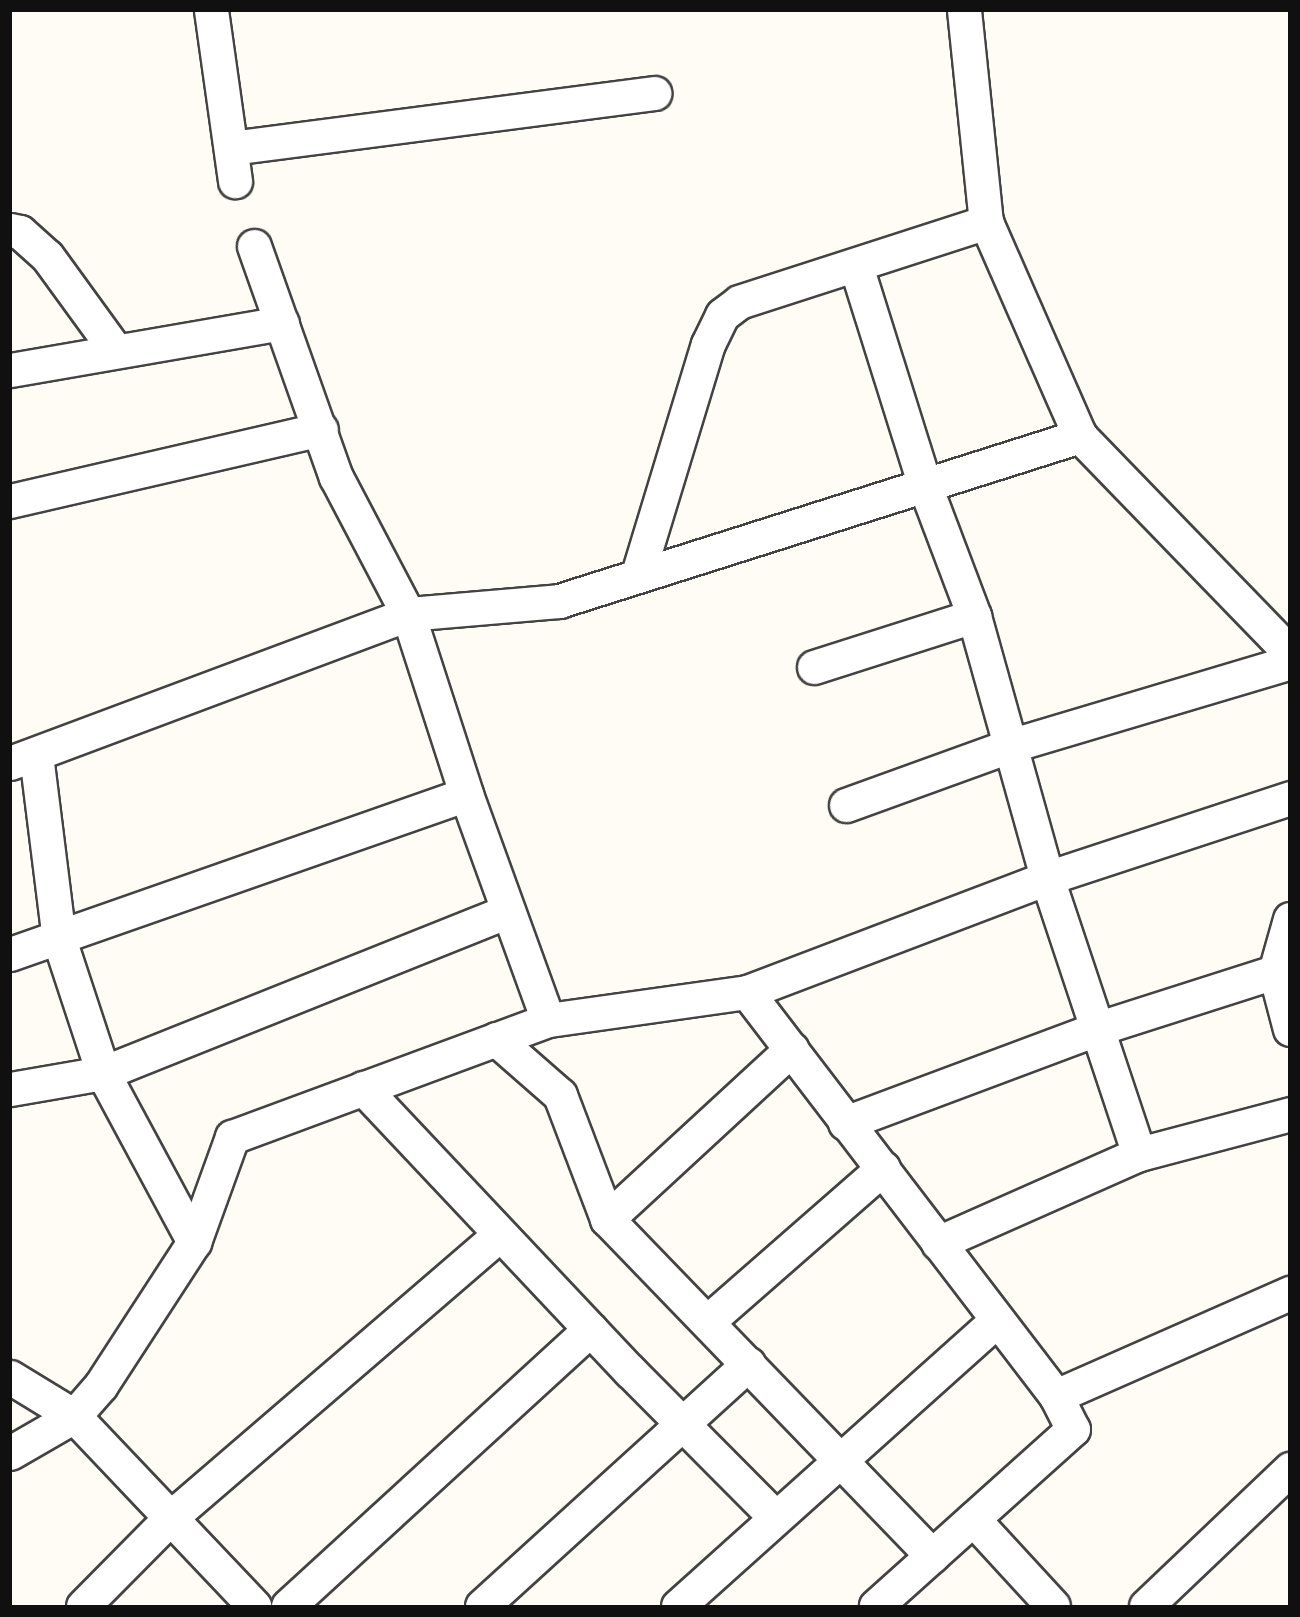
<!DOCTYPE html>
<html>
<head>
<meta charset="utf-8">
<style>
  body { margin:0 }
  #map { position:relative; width:1300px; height:1617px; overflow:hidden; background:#fefcf4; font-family:Lora,serif }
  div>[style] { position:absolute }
  .roads { filter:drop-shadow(2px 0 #434343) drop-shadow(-2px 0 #434343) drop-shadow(0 2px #434343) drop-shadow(0 -2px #434343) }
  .street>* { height:33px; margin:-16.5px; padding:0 16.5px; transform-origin:16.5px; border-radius:16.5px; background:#fff }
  span { translate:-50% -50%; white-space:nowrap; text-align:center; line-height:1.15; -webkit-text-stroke:6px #fff; paint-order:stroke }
  .frame { position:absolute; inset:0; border:12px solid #101010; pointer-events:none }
</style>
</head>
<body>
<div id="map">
  <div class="roads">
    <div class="street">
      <div style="left:211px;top:10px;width:173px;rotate:82deg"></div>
      <div style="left:964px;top:10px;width:213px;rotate:84.1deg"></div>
      <div style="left:986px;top:222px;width:234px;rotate:66.3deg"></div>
      <div style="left:1080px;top:436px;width:302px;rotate:45.9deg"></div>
      <div style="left:231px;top:148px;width:427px;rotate:-7.4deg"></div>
      <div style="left:10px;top:230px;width:10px;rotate:11deg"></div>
      <div style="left:20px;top:232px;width:36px;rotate:42deg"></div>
      <div style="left:47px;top:256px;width:117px;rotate:54deg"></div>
      <div style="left:254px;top:246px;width:245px;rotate:70.5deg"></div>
      <div style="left:336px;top:477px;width:155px;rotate:62.3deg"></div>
      <div style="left:408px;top:614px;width:189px;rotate:72.1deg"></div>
      <div style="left:466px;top:794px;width:240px;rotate:70.1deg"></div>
      <div style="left:856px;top:266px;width:231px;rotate:72.6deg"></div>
      <div style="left:925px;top:486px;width:139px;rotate:69.3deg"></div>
      <div style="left:974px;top:616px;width:272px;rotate:74.4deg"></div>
      <div style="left:1047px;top:878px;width:291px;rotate:71.6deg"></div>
      <div style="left:10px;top:370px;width:276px;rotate:-9.8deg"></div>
      <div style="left:10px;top:501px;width:319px;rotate:-13deg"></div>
      <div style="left:638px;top:574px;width:240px;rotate:-73.1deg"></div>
      <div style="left:708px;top:344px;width:32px;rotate:-64deg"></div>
      <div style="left:722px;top:315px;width:21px;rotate:-37deg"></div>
      <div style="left:739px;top:302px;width:260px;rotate:-17.9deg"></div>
      <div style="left:814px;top:667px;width:168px;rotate:-17.7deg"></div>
      <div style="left:36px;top:755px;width:185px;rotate:82.9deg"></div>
      <div style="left:59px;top:939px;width:141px;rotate:71.8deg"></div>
      <div style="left:103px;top:1073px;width:192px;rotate:61.7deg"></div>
      <div style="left:10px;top:763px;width:425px;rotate:-20.5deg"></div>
      <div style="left:408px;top:614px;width:152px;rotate:-4.9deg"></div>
      <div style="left:559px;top:601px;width:547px;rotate:-17.57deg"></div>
      <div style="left:846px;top:805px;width:173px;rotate:-19.9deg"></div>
      <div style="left:1009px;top:746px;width:293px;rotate:-16.6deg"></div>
      <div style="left:1290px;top:919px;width:55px;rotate:105.8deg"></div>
      <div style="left:1275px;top:972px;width:59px;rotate:75.3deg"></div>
      <div style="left:10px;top:954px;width:483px;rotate:-19.3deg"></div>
      <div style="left:747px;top:992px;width:509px;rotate:52.59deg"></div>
      <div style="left:1056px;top:1396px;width:37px;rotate:63deg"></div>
      <div style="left:1073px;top:1429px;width:265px;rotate:138.1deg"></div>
      <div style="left:496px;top:1039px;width:85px;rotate:41.2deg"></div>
      <div style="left:560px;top:1095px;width:133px;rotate:69.2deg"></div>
      <div style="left:607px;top:1219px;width:468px;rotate:46deg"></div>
      <div style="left:363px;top:1088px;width:389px;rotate:46.7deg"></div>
      <div style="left:630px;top:1371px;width:206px;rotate:45.2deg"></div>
      <div style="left:10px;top:1089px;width:94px;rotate:-9.8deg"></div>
      <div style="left:103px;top:1073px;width:436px;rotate:-21.8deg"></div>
      <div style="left:845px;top:1123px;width:268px;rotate:-20.5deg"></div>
      <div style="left:1096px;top:1029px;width:188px;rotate:-17.7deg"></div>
      <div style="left:607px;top:1219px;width:251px;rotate:-42.7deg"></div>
      <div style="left:938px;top:1243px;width:220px;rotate:-23.9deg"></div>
      <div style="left:1139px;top:1154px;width:156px;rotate:-14.8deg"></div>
      <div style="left:707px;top:1322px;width:234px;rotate:-41.2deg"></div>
      <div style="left:10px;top:1377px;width:75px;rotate:31.4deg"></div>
      <div style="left:74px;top:1416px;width:262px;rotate:46.5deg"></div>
      <div style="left:1056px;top:1396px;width:256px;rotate:-23.8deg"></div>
      <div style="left:10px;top:1453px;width:74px;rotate:-30deg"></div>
      <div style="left:74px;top:1416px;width:41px;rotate:-48.9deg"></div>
      <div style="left:101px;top:1385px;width:171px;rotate:-57deg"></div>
      <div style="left:194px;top:1242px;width:112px;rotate:-70.1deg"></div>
      <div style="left:232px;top:1137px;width:337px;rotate:-20.3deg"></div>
      <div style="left:548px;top:1020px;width:201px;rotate:-8deg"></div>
      <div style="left:747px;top:992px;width:321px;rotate:-20.8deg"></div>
      <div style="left:1047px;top:878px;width:256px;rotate:-18.2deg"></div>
      <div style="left:973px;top:1519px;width:118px;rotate:47.4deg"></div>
      <div style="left:83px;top:1606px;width:124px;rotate:-45.3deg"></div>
      <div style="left:170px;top:1518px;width:435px;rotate:-40.7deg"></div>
      <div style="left:288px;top:1606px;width:410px;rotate:-42.5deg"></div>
      <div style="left:482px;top:1606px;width:360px;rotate:-42.3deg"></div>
      <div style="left:678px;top:1606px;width:428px;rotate:-41.9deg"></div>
      <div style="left:1146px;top:1606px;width:199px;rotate:-43.6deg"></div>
    </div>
  </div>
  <div class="frame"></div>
</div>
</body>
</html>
